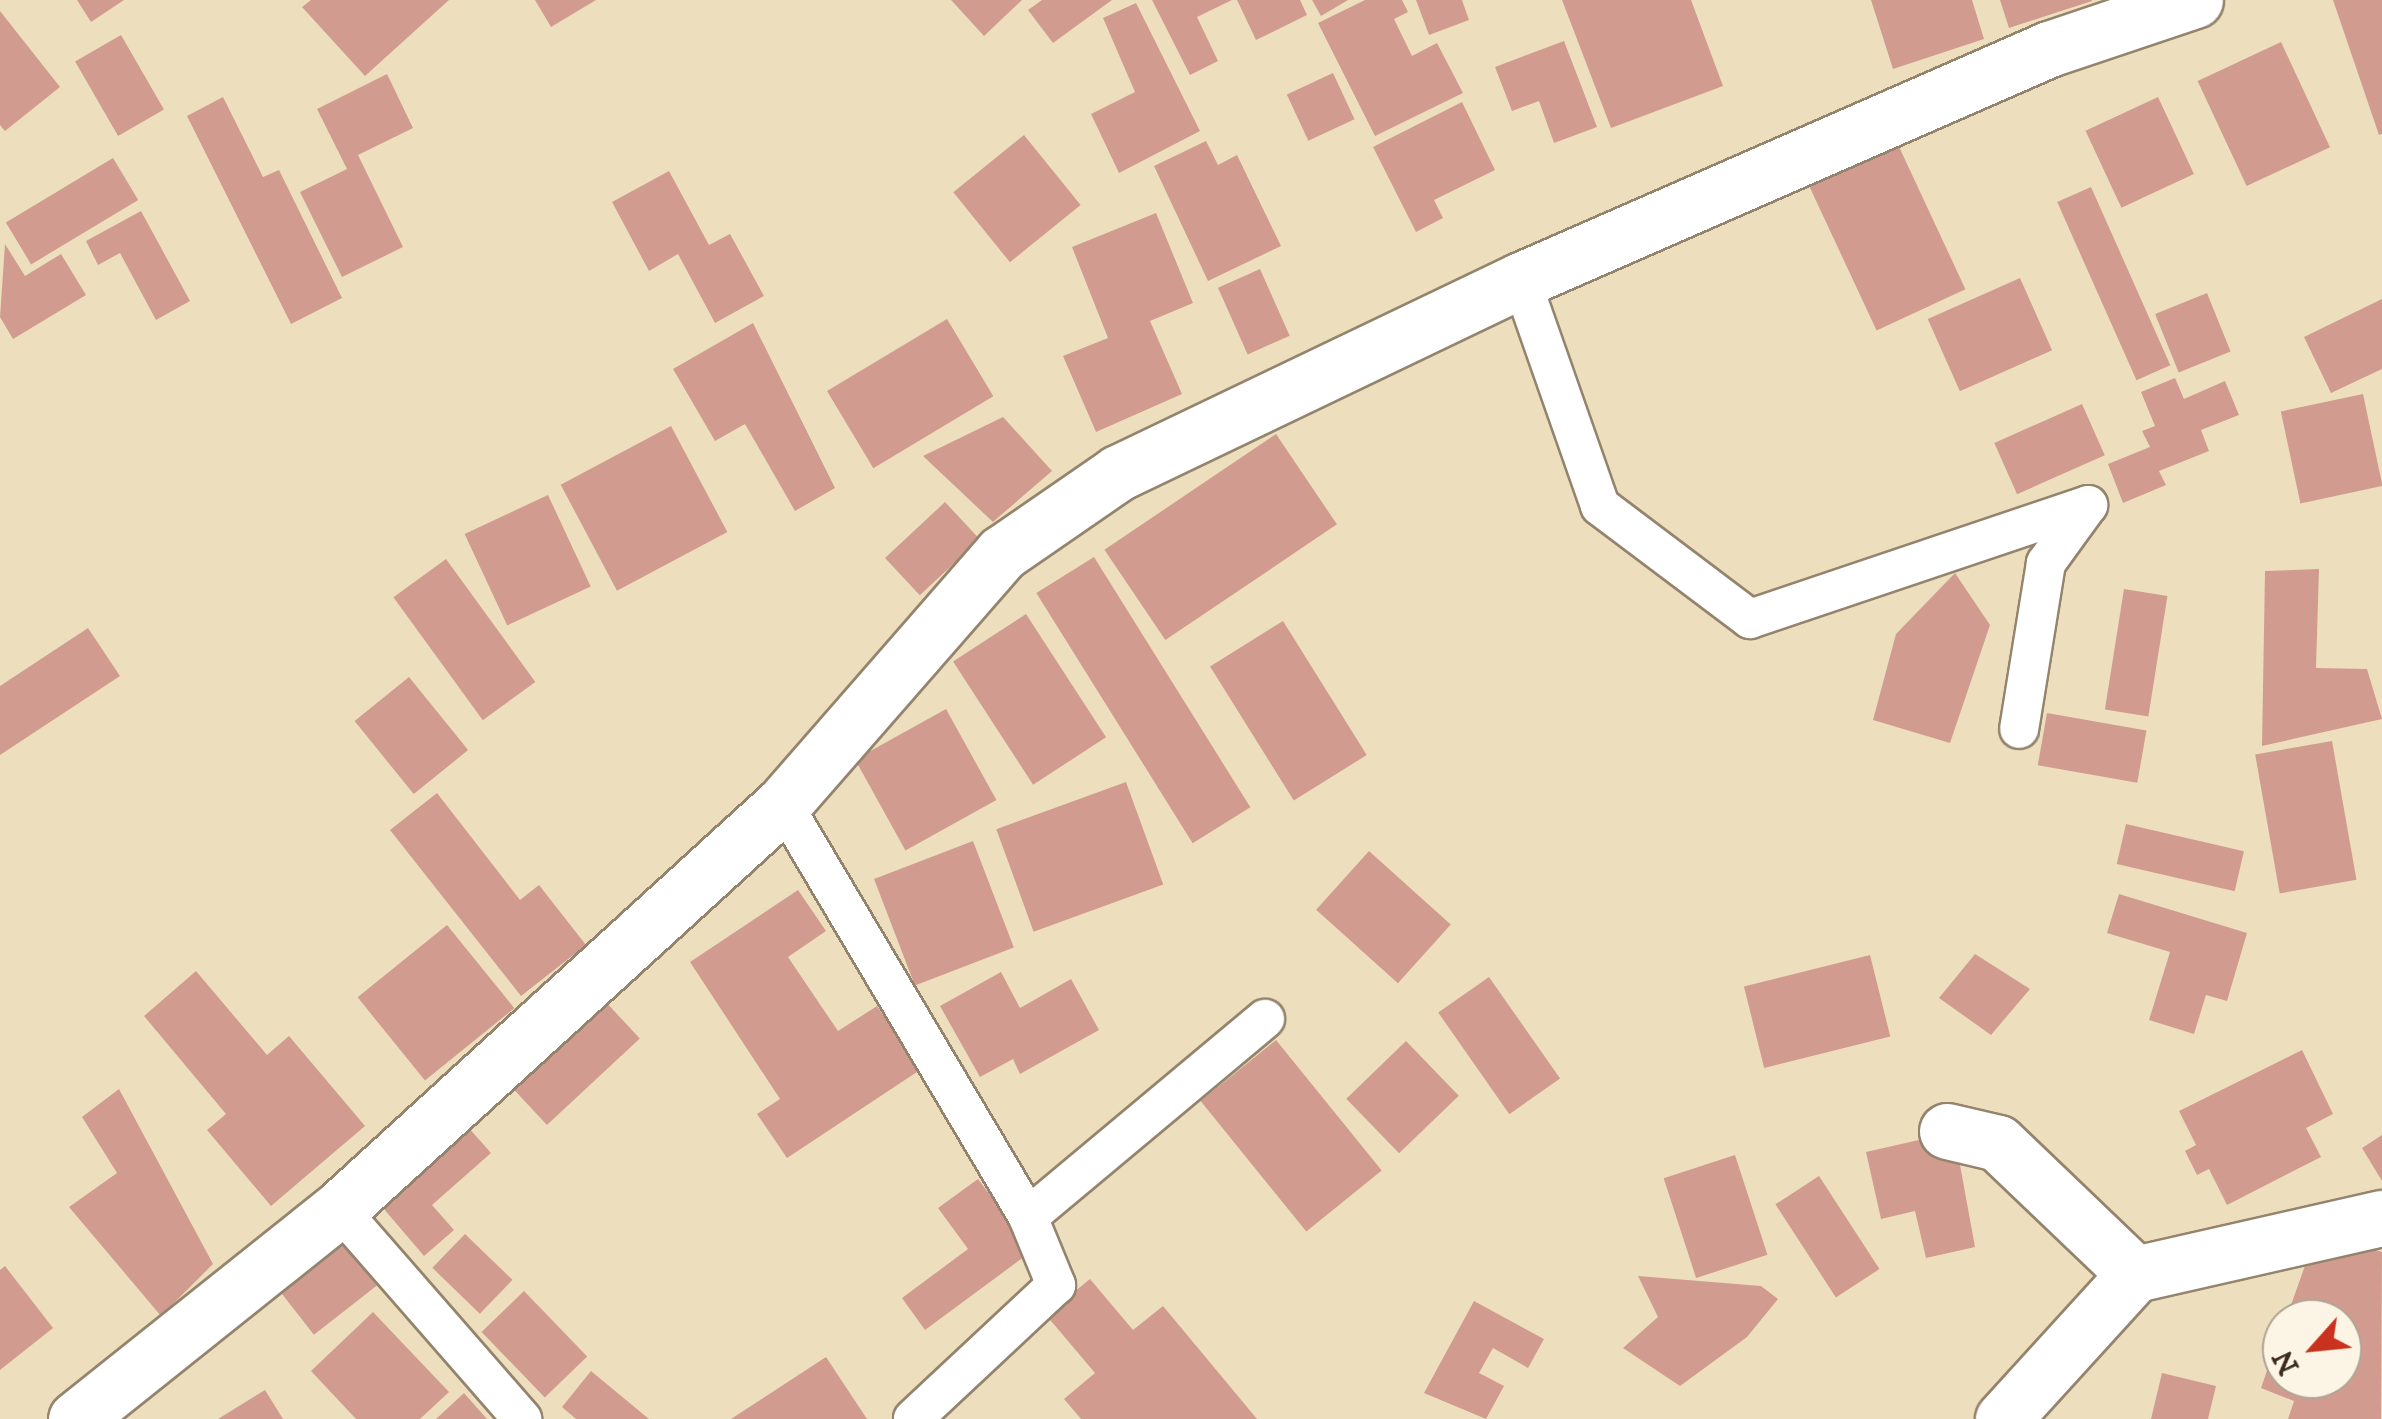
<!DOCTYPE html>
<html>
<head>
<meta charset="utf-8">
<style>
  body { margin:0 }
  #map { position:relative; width:2382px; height:1419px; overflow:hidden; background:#eddfbd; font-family:"IM FELL DW Pica",serif }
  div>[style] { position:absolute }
  .building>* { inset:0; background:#d19c8f; transform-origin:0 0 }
  .roads { filter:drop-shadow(2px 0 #94846e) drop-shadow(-2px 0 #94846e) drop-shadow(0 2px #94846e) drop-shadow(0 -2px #94846e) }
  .lane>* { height:38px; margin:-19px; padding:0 19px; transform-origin:19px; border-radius:19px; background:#fff }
  .street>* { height:55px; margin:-27.5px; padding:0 27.5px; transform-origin:27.5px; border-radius:27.5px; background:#fff }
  span { translate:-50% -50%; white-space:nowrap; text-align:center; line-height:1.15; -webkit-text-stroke:10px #fcf5e5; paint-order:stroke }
  .north { position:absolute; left:2262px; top:1299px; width:100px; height:100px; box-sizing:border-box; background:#fcf5e5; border:2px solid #afa495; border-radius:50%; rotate:243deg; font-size:28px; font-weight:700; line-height:40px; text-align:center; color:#3b2a1e }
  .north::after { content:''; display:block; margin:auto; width:35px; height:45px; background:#c8321e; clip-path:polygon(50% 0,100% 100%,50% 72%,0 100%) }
</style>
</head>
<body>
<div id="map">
  <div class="building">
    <div style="clip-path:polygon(77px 0,124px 0,91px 22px)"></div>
    <div style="clip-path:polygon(311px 0,449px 0,365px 76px,302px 7px)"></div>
    <div style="clip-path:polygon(535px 0,596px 0,551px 27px)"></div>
    <div style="clip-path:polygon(951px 0,1022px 0,984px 36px)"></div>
    <div style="clip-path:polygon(1042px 0,1112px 0,1053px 43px,1028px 10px)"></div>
    <div style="clip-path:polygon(1152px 0,1232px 0,1197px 17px,1218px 61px,1190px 75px)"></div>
    <div style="clip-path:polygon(1237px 0,1300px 0,1307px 15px,1256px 40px)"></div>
    <div style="clip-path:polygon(1312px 0,1348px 0,1321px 16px)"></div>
    <div style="clip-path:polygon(1365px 0,1402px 0,1408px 12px,1394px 19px,1412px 56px,1437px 43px,1463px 93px,1375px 136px,1318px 23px)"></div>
    <div style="clip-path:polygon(1416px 0,1462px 0,1469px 20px,1429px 35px)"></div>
    <div style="clip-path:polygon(1562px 0,1691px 0,1723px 86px,1611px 128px)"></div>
    <div style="clip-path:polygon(1871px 0,1972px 0,1984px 39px,1893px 69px)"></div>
    <div style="clip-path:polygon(2000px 0,2092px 0,2092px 1px,2009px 28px)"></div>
    <div style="clip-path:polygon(2333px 0,2382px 0,2382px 134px,2379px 135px)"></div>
    <div style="clip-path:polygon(1136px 3px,1200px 131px,1119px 173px,1091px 114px,1135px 92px,1103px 18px)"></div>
    <div style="clip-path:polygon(0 11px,60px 87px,5px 131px,0 125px)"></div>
    <div style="left:121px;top:35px;width:86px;height:53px;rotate:60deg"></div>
    <div style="clip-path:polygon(1564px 41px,1597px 127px,1554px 143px,1539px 101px,1512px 111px,1495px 67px)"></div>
    <div style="left:2281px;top:42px;width:116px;height:92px;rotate:65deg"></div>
    <div style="left:1333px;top:73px;width:51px;height:51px;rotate:65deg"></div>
    <div style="clip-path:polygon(387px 74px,413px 128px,358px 155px,403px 247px,342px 277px,300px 192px,347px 169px,317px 109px)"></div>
    <div style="clip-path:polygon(223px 97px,263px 177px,279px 170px,342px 298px,291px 324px,187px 116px)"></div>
    <div style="left:2158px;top:97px;width:85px;height:80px;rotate:65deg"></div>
    <div style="clip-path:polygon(1462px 102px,1495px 170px,1434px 200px,1443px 218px,1416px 232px,1373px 147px)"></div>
    <div style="left:1024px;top:135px;width:90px;height:91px;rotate:51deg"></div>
    <div style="left:1894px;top:136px;width:169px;height:98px;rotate:65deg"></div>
    <div style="clip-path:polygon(1206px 141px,1218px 165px,1237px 155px,1281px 246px,1208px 281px,1154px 166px)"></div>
    <div style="left:113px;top:158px;width:49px;height:125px;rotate:59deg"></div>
    <div style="clip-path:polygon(669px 171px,709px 245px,730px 234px,764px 296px,715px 323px,678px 254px,649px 271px,612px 202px)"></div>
    <div style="left:2091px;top:187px;width:195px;height:37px;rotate:66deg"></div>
    <div style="clip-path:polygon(141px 211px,190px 301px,156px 320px,120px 253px,98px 265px,86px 241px)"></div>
    <div style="clip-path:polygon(1156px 213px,1193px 303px,1150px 321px,1182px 394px,1096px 432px,1063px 356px,1108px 338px,1072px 247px)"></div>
    <div style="clip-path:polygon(5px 244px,25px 276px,61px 254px,86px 295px,13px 339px,0 317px)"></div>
    <div style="left:1260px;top:269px;width:73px;height:46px;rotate:66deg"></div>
    <div style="left:2020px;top:278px;width:79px;height:101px;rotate:66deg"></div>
    <div style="left:2207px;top:293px;width:63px;height:56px;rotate:68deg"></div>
    <div style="clip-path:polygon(2382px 299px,2382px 369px,2331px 393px,2304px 337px)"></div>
    <div style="left:947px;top:319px;width:90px;height:140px;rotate:59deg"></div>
    <div style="clip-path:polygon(753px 323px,835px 488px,795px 511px,745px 424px,715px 441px,673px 369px)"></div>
    <div style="clip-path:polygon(2175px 378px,2184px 399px,2225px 381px,2239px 415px,2201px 430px,2209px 451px,2159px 471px,2166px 485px,2123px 503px,2108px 464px,2150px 447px,2142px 431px,2155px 426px,2141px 392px)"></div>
    <div style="left:2363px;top:394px;width:94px;height:84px;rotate:78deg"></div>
    <div style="left:2082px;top:404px;width:56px;height:96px;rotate:66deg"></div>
    <div style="clip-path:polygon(1003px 417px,1052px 471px,993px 522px,923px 456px)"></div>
    <div style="left:671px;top:426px;width:120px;height:125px;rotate:62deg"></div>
    <div style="left:1276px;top:434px;width:109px;height:207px;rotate:56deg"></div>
    <div style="left:548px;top:495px;width:101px;height:92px;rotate:65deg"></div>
    <div style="left:945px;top:502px;width:51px;height:82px;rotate:47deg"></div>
    <div style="left:1094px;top:557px;width:295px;height:68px;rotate:58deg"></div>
    <div style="left:446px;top:559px;width:152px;height:65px;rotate:54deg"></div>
    <div style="clip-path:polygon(2319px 569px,2316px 668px,2367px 669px,2382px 719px,2262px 746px,2265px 571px)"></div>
    <div style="clip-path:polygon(1955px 573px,1990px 625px,1950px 743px,1873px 720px,1896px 634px)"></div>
    <div style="left:2124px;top:589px;width:44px;height:122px;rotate:9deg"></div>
    <div style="left:1026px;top:614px;width:147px;height:87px;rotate:57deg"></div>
    <div style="left:1283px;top:621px;width:158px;height:86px;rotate:58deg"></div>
    <div style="clip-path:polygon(88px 628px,120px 676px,0 755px,0 686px)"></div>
    <div style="left:409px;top:677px;width:94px;height:70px;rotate:51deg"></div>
    <div style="left:946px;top:709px;width:104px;height:104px;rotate:61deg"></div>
    <div style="left:2047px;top:713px;width:101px;height:53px;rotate:10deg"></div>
    <div style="left:2332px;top:741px;width:141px;height:78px;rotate:80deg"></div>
    <div style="left:1126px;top:782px;width:109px;height:138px;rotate:70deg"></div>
    <div style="clip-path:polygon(437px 793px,520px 900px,539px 885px,586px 945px,521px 996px,390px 830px)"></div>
    <div style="left:2126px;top:824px;width:121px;height:41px;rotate:13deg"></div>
    <div style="left:973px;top:841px;width:114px;height:106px;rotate:69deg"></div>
    <div style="left:1369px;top:851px;width:110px;height:79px;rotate:42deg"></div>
    <div style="clip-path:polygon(798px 890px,826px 931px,788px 957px,838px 1031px,877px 1006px,920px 1070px,787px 1158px,757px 1114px,780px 1099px,690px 962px)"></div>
    <div style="clip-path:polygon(2119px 894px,2247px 933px,2227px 1001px,2206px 995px,2194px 1034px,2149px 1020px,2170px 952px,2107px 933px)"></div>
    <div style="left:447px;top:925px;width:107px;height:115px;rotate:51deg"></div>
    <div style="clip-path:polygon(1975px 954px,2030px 989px,1991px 1035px,1939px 998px)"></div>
    <div style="left:1870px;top:955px;width:84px;height:130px;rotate:76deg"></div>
    <div style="clip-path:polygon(196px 971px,267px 1055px,289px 1036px,365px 1126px,271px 1206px,207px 1130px,226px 1114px,144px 1016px)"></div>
    <div style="clip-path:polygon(1001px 972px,1020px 1008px,1071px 979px,1099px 1030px,1020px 1074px,1013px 1059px,980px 1077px,940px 1006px)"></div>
    <div style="left:1489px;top:977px;width:124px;height:62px;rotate:55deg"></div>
    <div style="left:603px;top:999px;width:54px;height:127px;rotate:47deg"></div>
    <div style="left:1276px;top:1040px;width:168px;height:97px;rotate:51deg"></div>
    <div style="left:1406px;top:1041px;width:76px;height:83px;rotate:46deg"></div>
    <div style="clip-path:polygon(2302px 1050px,2333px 1114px,2306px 1128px,2321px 1157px,2227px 1205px,2209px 1169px,2197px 1175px,2185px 1151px,2196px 1145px,2179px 1111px)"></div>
    <div style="clip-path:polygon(119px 1089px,213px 1264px,161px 1316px,69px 1207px,117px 1173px,82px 1117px)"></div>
    <div style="clip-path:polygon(460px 1118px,491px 1153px,432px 1205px,454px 1230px,424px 1256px,372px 1195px)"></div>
    <div style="clip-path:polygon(1954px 1132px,1975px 1247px,1926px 1258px,1915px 1211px,1881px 1219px,1866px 1152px)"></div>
    <div style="clip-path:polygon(2382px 1135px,2382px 1181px,2362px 1148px)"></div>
    <div style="left:1735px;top:1155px;width:105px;height:75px;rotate:72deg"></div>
    <div style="left:1819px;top:1176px;width:111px;height:52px;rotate:57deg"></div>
    <div style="clip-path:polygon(978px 1179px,1032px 1251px,925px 1330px,902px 1298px,968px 1249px,938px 1208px)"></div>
    <div style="left:332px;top:1228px;width:73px;height:80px;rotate:52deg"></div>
    <div style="clip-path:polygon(2318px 1229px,2382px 1252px,2381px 1419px,2288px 1419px,2294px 1401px,2261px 1388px,2281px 1330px,2282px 1379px,2342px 1379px,2342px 1319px,2286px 1319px)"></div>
    <div style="left:465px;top:1234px;width:66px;height:47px;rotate:44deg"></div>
    <div style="clip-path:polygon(5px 1266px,53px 1328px,0 1370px,0 1270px)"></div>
    <div style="clip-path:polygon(1638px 1276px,1761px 1286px,1778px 1299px,1747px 1337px,1680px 1386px,1623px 1348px,1658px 1317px)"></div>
    <div style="clip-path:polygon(1090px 1279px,1133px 1330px,1163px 1306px,1257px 1419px,1081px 1419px,1064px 1399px,1095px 1373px,1046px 1315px)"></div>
    <div style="left:524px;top:1291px;width:91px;height:59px;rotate:46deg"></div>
    <div style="clip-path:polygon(1474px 1301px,1544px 1339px,1528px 1368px,1493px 1348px,1479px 1373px,1504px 1386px,1486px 1419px,1424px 1393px)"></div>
    <div style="clip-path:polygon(373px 1312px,449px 1392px,420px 1419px,356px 1419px,311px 1371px)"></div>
    <div style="clip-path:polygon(826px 1357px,867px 1419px,731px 1419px)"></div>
    <div style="clip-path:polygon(591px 1371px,649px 1419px,576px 1419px,562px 1407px)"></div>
    <div style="clip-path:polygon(2162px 1373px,2216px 1386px,2208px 1419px,2151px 1419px)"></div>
    <div style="clip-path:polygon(265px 1390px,283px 1419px,218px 1419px)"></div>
    <div style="clip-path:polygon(464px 1393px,487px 1419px,436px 1419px)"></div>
  </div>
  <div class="roads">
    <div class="lane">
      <div style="left:1521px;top:280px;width:239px;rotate:70.7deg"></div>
      <div style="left:1600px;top:506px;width:188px;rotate:37deg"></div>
      <div style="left:1750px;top:619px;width:357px;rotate:-18.6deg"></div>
      <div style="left:2088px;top:505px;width:72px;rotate:125.9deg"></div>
      <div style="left:2046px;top:563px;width:168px;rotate:99.2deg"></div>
      <div style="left:783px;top:804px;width:480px;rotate:59.3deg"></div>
      <div style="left:1028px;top:1217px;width:74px;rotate:67.6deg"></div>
      <div style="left:1056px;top:1285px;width:196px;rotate:136.9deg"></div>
      <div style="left:339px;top:1209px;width:279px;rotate:48.9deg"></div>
      <div style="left:1028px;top:1217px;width:309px;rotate:-39.9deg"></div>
    </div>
    <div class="street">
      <div style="left:1947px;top:1131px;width:52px;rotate:13.2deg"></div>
      <div style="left:1998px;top:1143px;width:190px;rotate:43.7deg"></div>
      <div style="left:2135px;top:1274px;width:253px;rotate:-12.8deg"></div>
      <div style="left:76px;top:1419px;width:337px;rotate:-38.6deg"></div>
      <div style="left:339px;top:1209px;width:601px;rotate:-42.37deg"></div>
      <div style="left:783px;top:804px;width:333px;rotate:-48.9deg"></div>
      <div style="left:1002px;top:553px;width:141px;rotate:-34.6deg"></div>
      <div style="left:1118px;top:473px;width:447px;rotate:-25.6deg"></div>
      <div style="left:1521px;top:280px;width:576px;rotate:-23.63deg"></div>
      <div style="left:2049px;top:49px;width:154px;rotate:-18.6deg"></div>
      <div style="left:2003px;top:1419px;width:196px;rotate:-47.7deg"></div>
    </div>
  </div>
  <div class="north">N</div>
</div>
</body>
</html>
